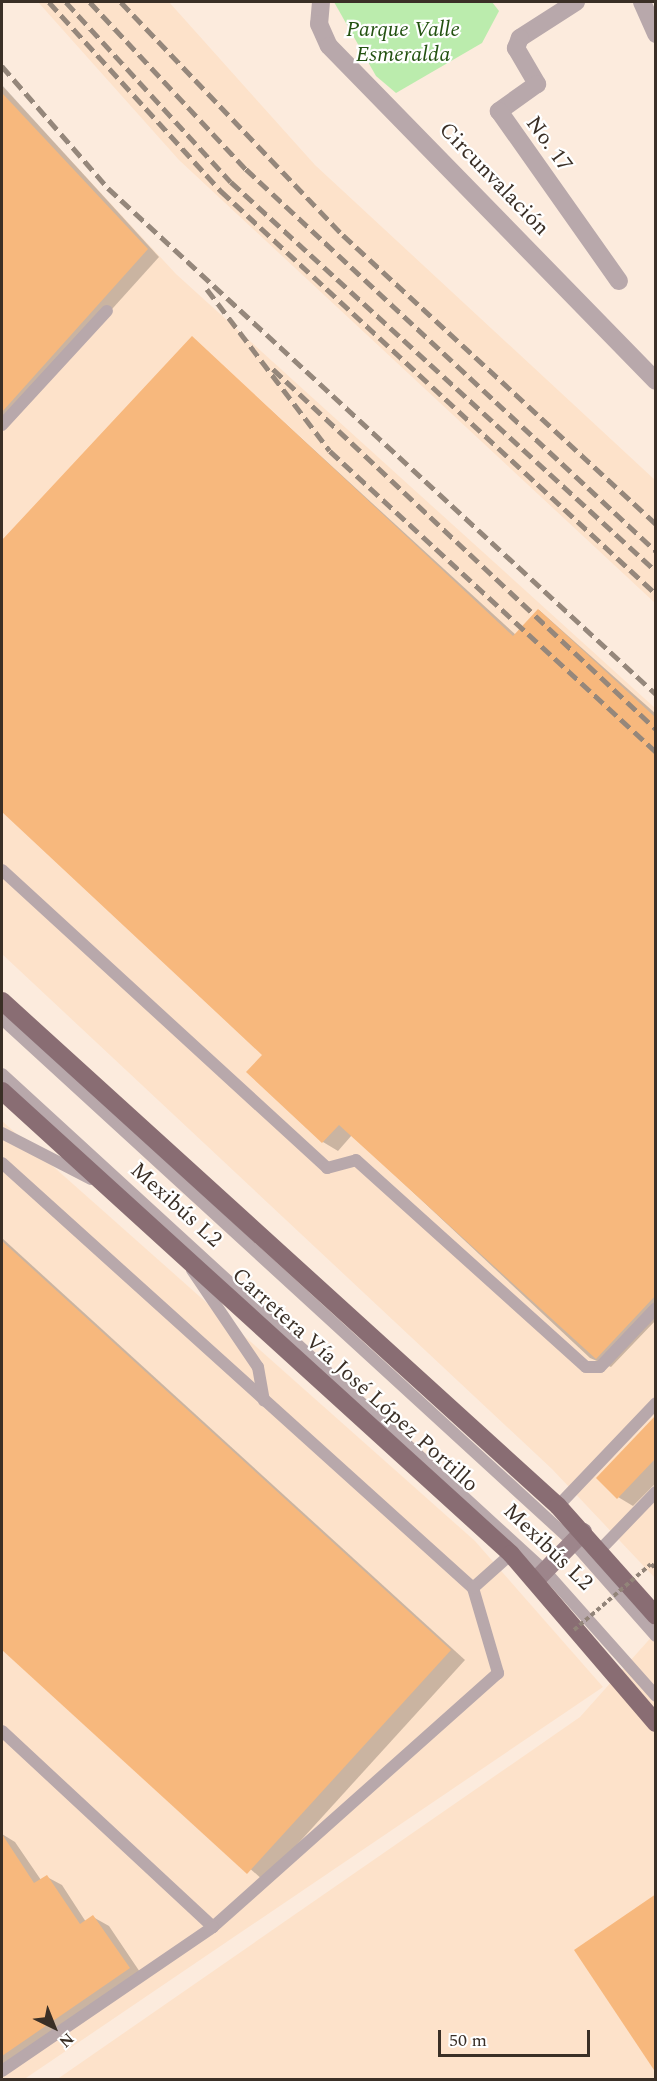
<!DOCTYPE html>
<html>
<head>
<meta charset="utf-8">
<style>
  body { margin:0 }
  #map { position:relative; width:657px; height:2081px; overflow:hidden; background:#fcebdd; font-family:Spectral,serif }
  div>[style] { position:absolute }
  .built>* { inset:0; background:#fde2ca }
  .green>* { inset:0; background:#bbecad }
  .shadow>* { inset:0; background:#0003 }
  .building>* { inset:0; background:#f7b87d }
  .path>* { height:4px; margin-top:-2px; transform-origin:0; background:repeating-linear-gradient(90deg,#928479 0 4.5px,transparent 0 7.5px) }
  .lane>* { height:12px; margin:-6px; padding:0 6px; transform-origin:6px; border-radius:6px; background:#b8a8ab }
  .street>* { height:18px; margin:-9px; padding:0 9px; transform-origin:9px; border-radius:9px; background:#b8a8ab }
  .secondary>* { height:18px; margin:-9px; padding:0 9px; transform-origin:9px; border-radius:9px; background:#9d858b }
  .primary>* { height:18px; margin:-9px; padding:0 9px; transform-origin:9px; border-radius:9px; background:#896d73 }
  .rail>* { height:4.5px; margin-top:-2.25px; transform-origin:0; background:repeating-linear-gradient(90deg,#95877b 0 12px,transparent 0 18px) }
  .path-bridge>* { height:4px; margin-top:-2px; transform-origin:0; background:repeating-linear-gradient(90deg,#928479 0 4.5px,transparent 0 7.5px) }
  span { translate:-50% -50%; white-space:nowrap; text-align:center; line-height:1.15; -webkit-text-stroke:4.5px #fff; paint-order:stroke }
  .park-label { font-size:22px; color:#235211; font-style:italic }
  .street-label { font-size:22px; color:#3a2f26 }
  .frame { position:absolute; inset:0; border:3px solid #3a2f26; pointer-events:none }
  .north { position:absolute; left:24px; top:1997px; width:60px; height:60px; -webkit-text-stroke:4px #fff; paint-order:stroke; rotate:137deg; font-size:16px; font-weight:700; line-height:24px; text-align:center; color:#3a2f26 }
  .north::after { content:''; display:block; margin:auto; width:21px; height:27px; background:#3a2f26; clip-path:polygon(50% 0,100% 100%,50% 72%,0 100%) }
  .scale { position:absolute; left:438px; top:2030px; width:152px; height:27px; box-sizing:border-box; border:3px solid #3a2f26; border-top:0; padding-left:8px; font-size:18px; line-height:21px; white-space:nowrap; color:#3a2f26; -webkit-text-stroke:4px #fff; paint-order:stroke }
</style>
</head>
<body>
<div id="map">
  <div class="built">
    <div style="clip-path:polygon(38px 2px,169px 2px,315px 165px,655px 480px,655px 603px,179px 160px)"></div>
    <div style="clip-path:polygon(2px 86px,176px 274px,655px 708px,655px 1578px,552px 1469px,2px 954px)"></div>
    <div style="clip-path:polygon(2px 1121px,475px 1541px,603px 1687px,23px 2080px,2px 2079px)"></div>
    <div style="clip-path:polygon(655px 1633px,655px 2079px,56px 2080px,580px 1717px)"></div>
  </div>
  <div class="green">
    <div style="clip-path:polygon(334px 2px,492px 2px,499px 11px,482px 43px,396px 93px,376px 76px)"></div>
  </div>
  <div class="shadow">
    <div style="clip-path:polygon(2px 85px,159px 257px,2px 431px)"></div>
    <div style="clip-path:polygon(192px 338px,516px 635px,539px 610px,656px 714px,656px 1320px,611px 1367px,590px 1358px,352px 1135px,338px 1151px,323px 1142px,264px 1055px,2px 809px,2px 542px)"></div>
    <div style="clip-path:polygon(2px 1238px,465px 1660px,264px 1881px,2px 1648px)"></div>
    <div style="clip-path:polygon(656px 1417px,656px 1483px,633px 1506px,618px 1497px)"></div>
    <div style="clip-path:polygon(2px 1834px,15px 1842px,41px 1880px,47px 1877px,62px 1885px,86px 1922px,93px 1917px,109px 1926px,144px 1978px,2px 2075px)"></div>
  </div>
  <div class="building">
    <div style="clip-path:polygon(2px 93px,148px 249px,2px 412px)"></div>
    <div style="clip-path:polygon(192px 336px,513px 636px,538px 609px,656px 718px,656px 1295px,596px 1359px,339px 1125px,322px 1143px,246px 1072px,262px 1055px,2px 812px,2px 540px)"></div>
    <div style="clip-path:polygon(2px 1241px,451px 1650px,247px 1874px,2px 1650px)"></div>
    <div style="clip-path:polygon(656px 1415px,656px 1458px,617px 1499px,596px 1478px)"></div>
    <div style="clip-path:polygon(2px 1834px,34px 1883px,47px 1875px,80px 1924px,93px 1915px,130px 1968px,2px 2056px)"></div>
    <div style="clip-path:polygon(656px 1894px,656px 2073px,574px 1950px)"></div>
  </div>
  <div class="path">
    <div style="left:651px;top:1564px;width:7px;rotate:45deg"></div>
  </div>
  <div class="lane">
    <div style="left:2px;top:425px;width:155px;rotate:-47.4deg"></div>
    <div style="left:2px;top:870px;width:441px;rotate:42.5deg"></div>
    <div style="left:327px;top:1168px;width:30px;rotate:-15deg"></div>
    <div style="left:356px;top:1160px;width:309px;rotate:42deg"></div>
    <div style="left:586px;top:1367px;width:14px"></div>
    <div style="left:600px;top:1367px;width:81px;rotate:-46.5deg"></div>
    <div style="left:2px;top:1019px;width:774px;rotate:42.49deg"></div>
    <div style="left:573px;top:1542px;width:125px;rotate:48.6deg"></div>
    <div style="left:2px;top:1074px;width:736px;rotate:42.47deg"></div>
    <div style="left:545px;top:1571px;width:167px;rotate:48.4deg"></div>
    <div style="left:2px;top:1133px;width:100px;rotate:27.3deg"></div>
    <div style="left:2px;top:1163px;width:634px;rotate:42.06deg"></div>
    <div style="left:473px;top:1588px;width:89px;rotate:73.6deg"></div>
    <div style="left:498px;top:1673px;width:382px;rotate:138.3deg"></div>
    <div style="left:213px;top:1927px;width:288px;rotate:-137.1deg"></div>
    <div style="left:192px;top:1270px;width:117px;rotate:55.8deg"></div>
    <div style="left:258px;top:1367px;width:34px;rotate:80deg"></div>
    <div style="left:558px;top:1506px;width:142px;rotate:-46.4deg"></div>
    <div style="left:599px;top:1551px;width:82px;rotate:-46deg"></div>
    <div style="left:473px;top:1588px;width:51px;rotate:-41.8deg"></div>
    <div style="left:2px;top:2071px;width:255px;rotate:-34.3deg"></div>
  </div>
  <div class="street">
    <div style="left:321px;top:2px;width:22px;rotate:95deg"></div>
    <div style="left:319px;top:24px;width:24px;rotate:66deg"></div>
    <div style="left:329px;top:46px;width:468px;rotate:45.7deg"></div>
    <div style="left:576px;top:2px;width:67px;rotate:147.3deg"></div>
    <div style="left:520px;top:38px;width:11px;rotate:112deg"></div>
    <div style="left:516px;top:48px;width:42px;rotate:59.7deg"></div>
    <div style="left:537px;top:84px;width:47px;rotate:144.6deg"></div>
    <div style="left:499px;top:111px;width:208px;rotate:54.8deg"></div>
    <div style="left:642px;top:2px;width:35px;rotate:66deg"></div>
  </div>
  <div class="secondary">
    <div style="left:537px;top:1579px;width:66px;rotate:-45.6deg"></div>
  </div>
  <div class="primary">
    <div style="left:2px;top:1001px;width:751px;rotate:42.25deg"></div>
    <div style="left:558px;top:1506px;width:147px;rotate:48.3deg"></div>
    <div style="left:2px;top:1091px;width:688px;rotate:42.29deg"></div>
    <div style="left:511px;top:1554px;width:223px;rotate:49.4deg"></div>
  </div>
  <div class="rail">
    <div style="left:49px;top:2px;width:256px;rotate:47.7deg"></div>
    <div style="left:221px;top:191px;width:593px;rotate:42.81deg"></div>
    <div style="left:66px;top:2px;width:244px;rotate:47.5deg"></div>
    <div style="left:231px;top:182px;width:576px;rotate:42.47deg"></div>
    <div style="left:90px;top:2px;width:229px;rotate:47deg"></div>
    <div style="left:246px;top:169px;width:560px;rotate:42.98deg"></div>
    <div style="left:121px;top:2px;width:322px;rotate:46.4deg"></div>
    <div style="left:343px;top:235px;width:426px;rotate:42.7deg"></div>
    <div style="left:2px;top:66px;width:162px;rotate:49deg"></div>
    <div style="left:108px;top:188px;width:746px;rotate:42.72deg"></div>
    <div style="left:207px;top:289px;width:203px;rotate:52.8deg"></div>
    <div style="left:330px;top:451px;width:444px;rotate:42.7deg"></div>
    <div style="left:273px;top:369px;width:526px;rotate:43.23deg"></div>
  </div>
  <div class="path-bridge">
    <div style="left:574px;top:1630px;width:101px;rotate:-40.6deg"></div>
  </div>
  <div class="park-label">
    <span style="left:403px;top:42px">Parque Valle<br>Esmeralda</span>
  </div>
  <div class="street-label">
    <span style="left:549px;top:144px;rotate:54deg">No. 17</span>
    <span style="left:494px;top:179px;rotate:46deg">Circunvalación</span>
    <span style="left:176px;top:1205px;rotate:42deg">Mexibús L2</span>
    <span style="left:355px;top:1380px;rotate:42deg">Carretera Vía José López Portillo</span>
    <span style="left:548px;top:1547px;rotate:44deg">Mexibús L2</span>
  </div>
  <div class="frame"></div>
  <div class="north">N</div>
  <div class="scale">50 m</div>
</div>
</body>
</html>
